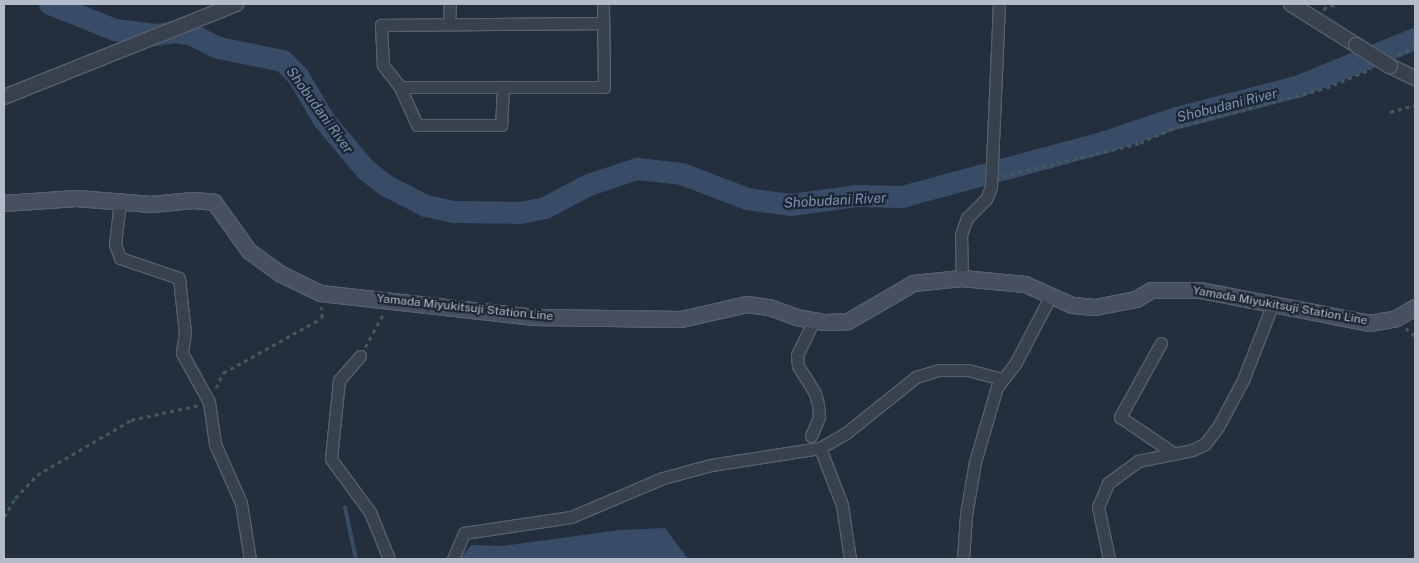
<!DOCTYPE html>
<html>
<head>
<meta charset="utf-8">
<style>
  body { margin:0 }
  #map { position:relative; width:1419px; height:563px; overflow:hidden; background:#242f3e; font-family:"Public Sans",sans-serif }
  div>[style] { position:absolute }
  .water>* { inset:0; background:#394c67 }
  .stream>* { height:4px; margin:-2px; padding:0 2px; transform-origin:2px; border-radius:2px; background:#394c67 }
  .river>* { height:22px; margin:-11px; padding:0 11px; transform-origin:11px; border-radius:11px; background:#394c67 }
  .path>* { height:2.5px; margin-top:-1.25px; transform-origin:0; background:repeating-linear-gradient(90deg,#44595c 0 4px,transparent 0 8px) }
  .roads { filter:drop-shadow(1px 0 #565f6c) drop-shadow(-1px 0 #565f6c) drop-shadow(0 1px #565f6c) drop-shadow(0 -1px #565f6c) }
  .minor>* { height:11px; margin:-5.5px; padding:0 5.5px; transform-origin:5.5px; border-radius:5.5px; background:#38414e }
  .tertiary>* { height:14px; margin:-7px; padding:0 7px; transform-origin:7px; border-radius:7px; background:#38414e }
  .secondary>* { height:15px; margin:-7.5px; padding:0 7.5px; transform-origin:7.5px; border-radius:7.5px; background:#465061 }
  .bridges { filter:drop-shadow(1px 0 #565f6c) drop-shadow(-1px 0 #565f6c) drop-shadow(0 1px #565f6c) drop-shadow(0 -1px #565f6c) }
  .tertiary-bridge>* { height:14px; margin:-7px; padding:0 7px; transform-origin:7px; border-radius:7px; background:#38414e }
  span { translate:-50% -50%; white-space:nowrap; text-align:center; line-height:1.15; -webkit-text-stroke:4.5px #1d2633; paint-order:stroke }
  .street-label { font-size:12px; color:#b4bcc9 }
  .water-label { font-size:14px; color:#7c92b1; font-style:italic }
  .frame { position:absolute; inset:0; border:5px solid #b4bcc9; pointer-events:none }
</style>
</head>
<body>
<div id="map">
  <div class="water">
    <div style="clip-path:polygon(665px 528px,688px 559px,460px 559px,471px 545px,503px 546px,620px 530px)"></div>
  </div>
  <div class="stream">
    <div style="left:345px;top:507px;width:53px;rotate:78.1deg"></div>
  </div>
  <div class="river">
    <div style="left:50px;top:4px;width:70px;rotate:21.8deg"></div>
    <div style="left:115px;top:30px;width:41px;rotate:7deg"></div>
    <div style="left:156px;top:35px;width:19px;rotate:-9deg"></div>
    <div style="left:175px;top:32px;width:15px;rotate:8deg"></div>
    <div style="left:190px;top:34px;width:32px;rotate:26deg"></div>
    <div style="left:219px;top:48px;width:65px;rotate:11.5deg"></div>
    <div style="left:283px;top:61px;width:21px;rotate:45deg"></div>
    <div style="left:298px;top:76px;width:51px;rotate:59.4deg"></div>
    <div style="left:324px;top:120px;width:65px;rotate:50deg"></div>
    <div style="left:366px;top:170px;width:24px;rotate:38deg"></div>
    <div style="left:385px;top:185px;width:46px;rotate:27.1deg"></div>
    <div style="left:426px;top:206px;width:30px;rotate:12deg"></div>
    <div style="left:455px;top:212px;width:65px;rotate:0.9deg"></div>
    <div style="left:520px;top:213px;width:25px;rotate:-11deg"></div>
    <div style="left:545px;top:208px;width:50px;rotate:-27.6deg"></div>
    <div style="left:589px;top:185px;width:51px;rotate:-18.4deg"></div>
    <div style="left:637px;top:169px;width:45px;rotate:6.3deg"></div>
    <div style="left:682px;top:174px;width:70px;rotate:21deg"></div>
    <div style="left:747px;top:199px;width:44px;rotate:7.8deg"></div>
    <div style="left:791px;top:205px;width:68px;rotate:-7.7deg"></div>
    <div style="left:858px;top:196px;width:44px;rotate:1.3deg"></div>
    <div style="left:902px;top:197px;width:211px;rotate:-15.1deg"></div>
    <div style="left:1106px;top:142px;width:75px;rotate:-18.7deg"></div>
    <div style="left:1177px;top:118px;width:124px;rotate:-14.5deg"></div>
    <div style="left:1297px;top:87px;width:127px;rotate:-22.1deg"></div>
  </div>
  <div class="path">
    <div style="left:1323px;top:9px;width:14px;rotate:-21deg"></div>
    <div style="left:1398px;top:55px;width:19px;rotate:-25deg"></div>
    <div style="left:1390px;top:112px;width:26px;rotate:-16deg"></div>
    <div style="left:1003px;top:176px;width:141px;rotate:-13.5deg"></div>
    <div style="left:1140px;top:143px;width:34px;rotate:-24deg"></div>
    <div style="left:1171px;top:129px;width:160px;rotate:-14.8deg"></div>
    <div style="left:1326px;top:88px;width:49px;rotate:-22.9deg"></div>
    <div style="left:1406px;top:328px;width:12px;rotate:42deg"></div>
    <div style="left:365px;top:347px;width:39px;rotate:-61deg"></div>
    <div style="left:216px;top:388px;width:17px;rotate:-65deg"></div>
    <div style="left:223px;top:373px;width:113px;rotate:-29.1deg"></div>
    <div style="left:322px;top:318px;width:11px;rotate:-95deg"></div>
    <div style="left:4px;top:517px;width:22px;rotate:-60deg"></div>
    <div style="left:15px;top:498px;width:32px;rotate:-46deg"></div>
    <div style="left:37px;top:475px;width:109px;rotate:-30.3deg"></div>
    <div style="left:131px;top:420px;width:70px;rotate:-12.4deg"></div>
  </div>
  <div class="roads">
    <div class="minor">
      <div style="left:449px;top:22px;width:18px;rotate:-87deg"></div>
      <div style="left:400px;top:87px;width:204px"></div>
      <div style="left:604px;top:87px;width:83px;rotate:-90.7deg"></div>
      <div style="left:503px;top:88px;width:37px;rotate:93deg"></div>
      <div style="left:501px;top:125px;width:84px;rotate:180deg"></div>
      <div style="left:417px;top:125px;width:42px;rotate:-114.1deg"></div>
      <div style="left:400px;top:87px;width:28px;rotate:-128deg"></div>
      <div style="left:383px;top:65px;width:40px;rotate:-92.9deg"></div>
      <div style="left:381px;top:25px;width:222px;rotate:-0.5deg"></div>
      <div style="left:120px;top:202px;width:42px;rotate:96.8deg"></div>
      <div style="left:115px;top:244px;width:15px;rotate:70deg"></div>
      <div style="left:120px;top:258px;width:62px;rotate:18.7deg"></div>
      <div style="left:179px;top:278px;width:55px;rotate:83.8deg"></div>
      <div style="left:185px;top:333px;width:20px;rotate:99deg"></div>
      <div style="left:182px;top:353px;width:56px;rotate:61.1deg"></div>
      <div style="left:209px;top:402px;width:42px;rotate:81.9deg"></div>
      <div style="left:215px;top:444px;width:64px;rotate:66.2deg"></div>
      <div style="left:241px;top:503px;width:57px;rotate:80.9deg"></div>
      <div style="left:962px;top:278px;width:43px;rotate:-91.3deg"></div>
      <div style="left:961px;top:235px;width:18px;rotate:-71deg"></div>
      <div style="left:967px;top:218px;width:27px;rotate:-45deg"></div>
      <div style="left:986px;top:199px;width:13px;rotate:-67deg"></div>
      <div style="left:991px;top:187px;width:183px;rotate:-87.5deg"></div>
      <div style="left:1161px;top:343px;width:85px;rotate:119deg"></div>
      <div style="left:1120px;top:417px;width:66px;rotate:33.9deg"></div>
      <div style="left:360px;top:356px;width:32px;rotate:131deg"></div>
      <div style="left:339px;top:380px;width:79px;rotate:95.8deg"></div>
      <div style="left:331px;top:459px;width:66px;rotate:53.7deg"></div>
      <div style="left:370px;top:512px;width:51px;rotate:68deg"></div>
      <div style="left:811px;top:436px;width:21px;rotate:-67deg"></div>
      <div style="left:819px;top:417px;width:12px;rotate:-95deg"></div>
      <div style="left:818px;top:405px;width:12px;rotate:-104deg"></div>
      <div style="left:815px;top:393px;width:32px;rotate:-122deg"></div>
      <div style="left:798px;top:366px;width:11px;rotate:-95deg"></div>
      <div style="left:797px;top:355px;width:39px;rotate:-64deg"></div>
      <div style="left:820px;top:448px;width:61px;rotate:68.9deg"></div>
      <div style="left:842px;top:505px;width:55px;rotate:81.6deg"></div>
      <div style="left:453px;top:559px;width:28px;rotate:-67deg"></div>
      <div style="left:464px;top:533px;width:108px;rotate:-8.5deg"></div>
      <div style="left:571px;top:517px;width:100px;rotate:-23deg"></div>
      <div style="left:663px;top:478px;width:50px;rotate:-15.2deg"></div>
      <div style="left:711px;top:465px;width:110px;rotate:-8.9deg"></div>
      <div style="left:820px;top:448px;width:30px;rotate:-30deg"></div>
      <div style="left:846px;top:433px;width:90px;rotate:-38.7deg"></div>
      <div style="left:916px;top:377px;width:24px;rotate:-17deg"></div>
      <div style="left:939px;top:370px;width:29px"></div>
      <div style="left:968px;top:370px;width:35px;rotate:15deg"></div>
      <div style="left:963px;top:559px;width:44px;rotate:-86.1deg"></div>
      <div style="left:966px;top:515px;width:54px;rotate:-80.4deg"></div>
      <div style="left:975px;top:462px;width:78px;rotate:-73.7deg"></div>
      <div style="left:997px;top:387px;width:29px;rotate:-52deg"></div>
      <div style="left:1015px;top:364px;width:76px;rotate:-62.4deg"></div>
      <div style="left:1109px;top:559px;width:53px;rotate:-101.9deg"></div>
      <div style="left:1098px;top:507px;width:26px;rotate:-67deg"></div>
      <div style="left:1108px;top:483px;width:37px;rotate:-36deg"></div>
      <div style="left:1138px;top:461px;width:55px;rotate:-11.5deg"></div>
      <div style="left:1192px;top:450px;width:14px;rotate:-25deg"></div>
      <div style="left:1205px;top:444px;width:21px;rotate:-53deg"></div>
      <div style="left:1218px;top:427px;width:53px;rotate:-62deg"></div>
      <div style="left:1243px;top:380px;width:79px;rotate:-68.6deg"></div>
    </div>
    <div class="tertiary">
      <div style="left:1291px;top:4px;width:77px;rotate:32.2deg"></div>
      <div style="left:1390px;top:66px;width:28px;rotate:26deg"></div>
      <div style="left:4px;top:97px;width:250px;rotate:-21.8deg"></div>
    </div>
    <div class="secondary">
      <div style="left:4px;top:203px;width:72px;rotate:-4deg"></div>
      <div style="left:76px;top:198px;width:75px;rotate:4.6deg"></div>
      <div style="left:151px;top:204px;width:42px;rotate:-5.4deg"></div>
      <div style="left:193px;top:200px;width:21px;rotate:5deg"></div>
      <div style="left:214px;top:202px;width:60px;rotate:54.5deg"></div>
      <div style="left:249px;top:251px;width:39px;rotate:36deg"></div>
      <div style="left:281px;top:274px;width:43px;rotate:26deg"></div>
      <div style="left:320px;top:293px;width:216px;rotate:6.4deg"></div>
      <div style="left:535px;top:317px;width:146px;rotate:0.8deg"></div>
      <div style="left:681px;top:319px;width:68px;rotate:-12.8deg"></div>
      <div style="left:747px;top:304px;width:22px;rotate:8deg"></div>
      <div style="left:769px;top:307px;width:29px;rotate:20deg"></div>
      <div style="left:796px;top:317px;width:29px;rotate:10deg"></div>
      <div style="left:825px;top:322px;width:23px;rotate:-2deg"></div>
      <div style="left:848px;top:321px;width:75px;rotate:-30.3deg"></div>
      <div style="left:913px;top:283px;width:49px;rotate:-5.8deg"></div>
      <div style="left:962px;top:278px;width:63px;rotate:5.4deg"></div>
      <div style="left:1025px;top:284px;width:51px;rotate:24.1deg"></div>
      <div style="left:1072px;top:305px;width:23px;rotate:5deg"></div>
      <div style="left:1095px;top:307px;width:42px;rotate:-11deg"></div>
      <div style="left:1136px;top:299px;width:17px;rotate:-31deg"></div>
      <div style="left:1151px;top:290px;width:49px"></div>
      <div style="left:1200px;top:290px;width:172px;rotate:11deg"></div>
      <div style="left:1369px;top:323px;width:27px;rotate:-10deg"></div>
      <div style="left:1396px;top:318px;width:22px;rotate:-30deg"></div>
    </div>
  </div>
  <div class="bridges">
    <div class="tertiary-bridge">
      <div style="left:1356px;top:45px;width:40px;rotate:32deg"></div>
    </div>
  </div>
  <div class="street-label">
    <span style="left:1280px;top:306px;rotate:10deg">Yamada Miyukitsuji Station Line</span>
    <span style="left:465px;top:308px;rotate:6deg">Yamada Miyukitsuji Station Line</span>
  </div>
  <div class="water-label">
    <span style="left:1227px;top:105px;rotate:-14deg">Shobudani River</span>
    <span style="left:320px;top:110px;rotate:54deg">Shobudani River</span>
    <span style="left:835px;top:200px;rotate:-3deg">Shobudani River</span>
  </div>
  <div class="frame"></div>
</div>
</body>
</html>
